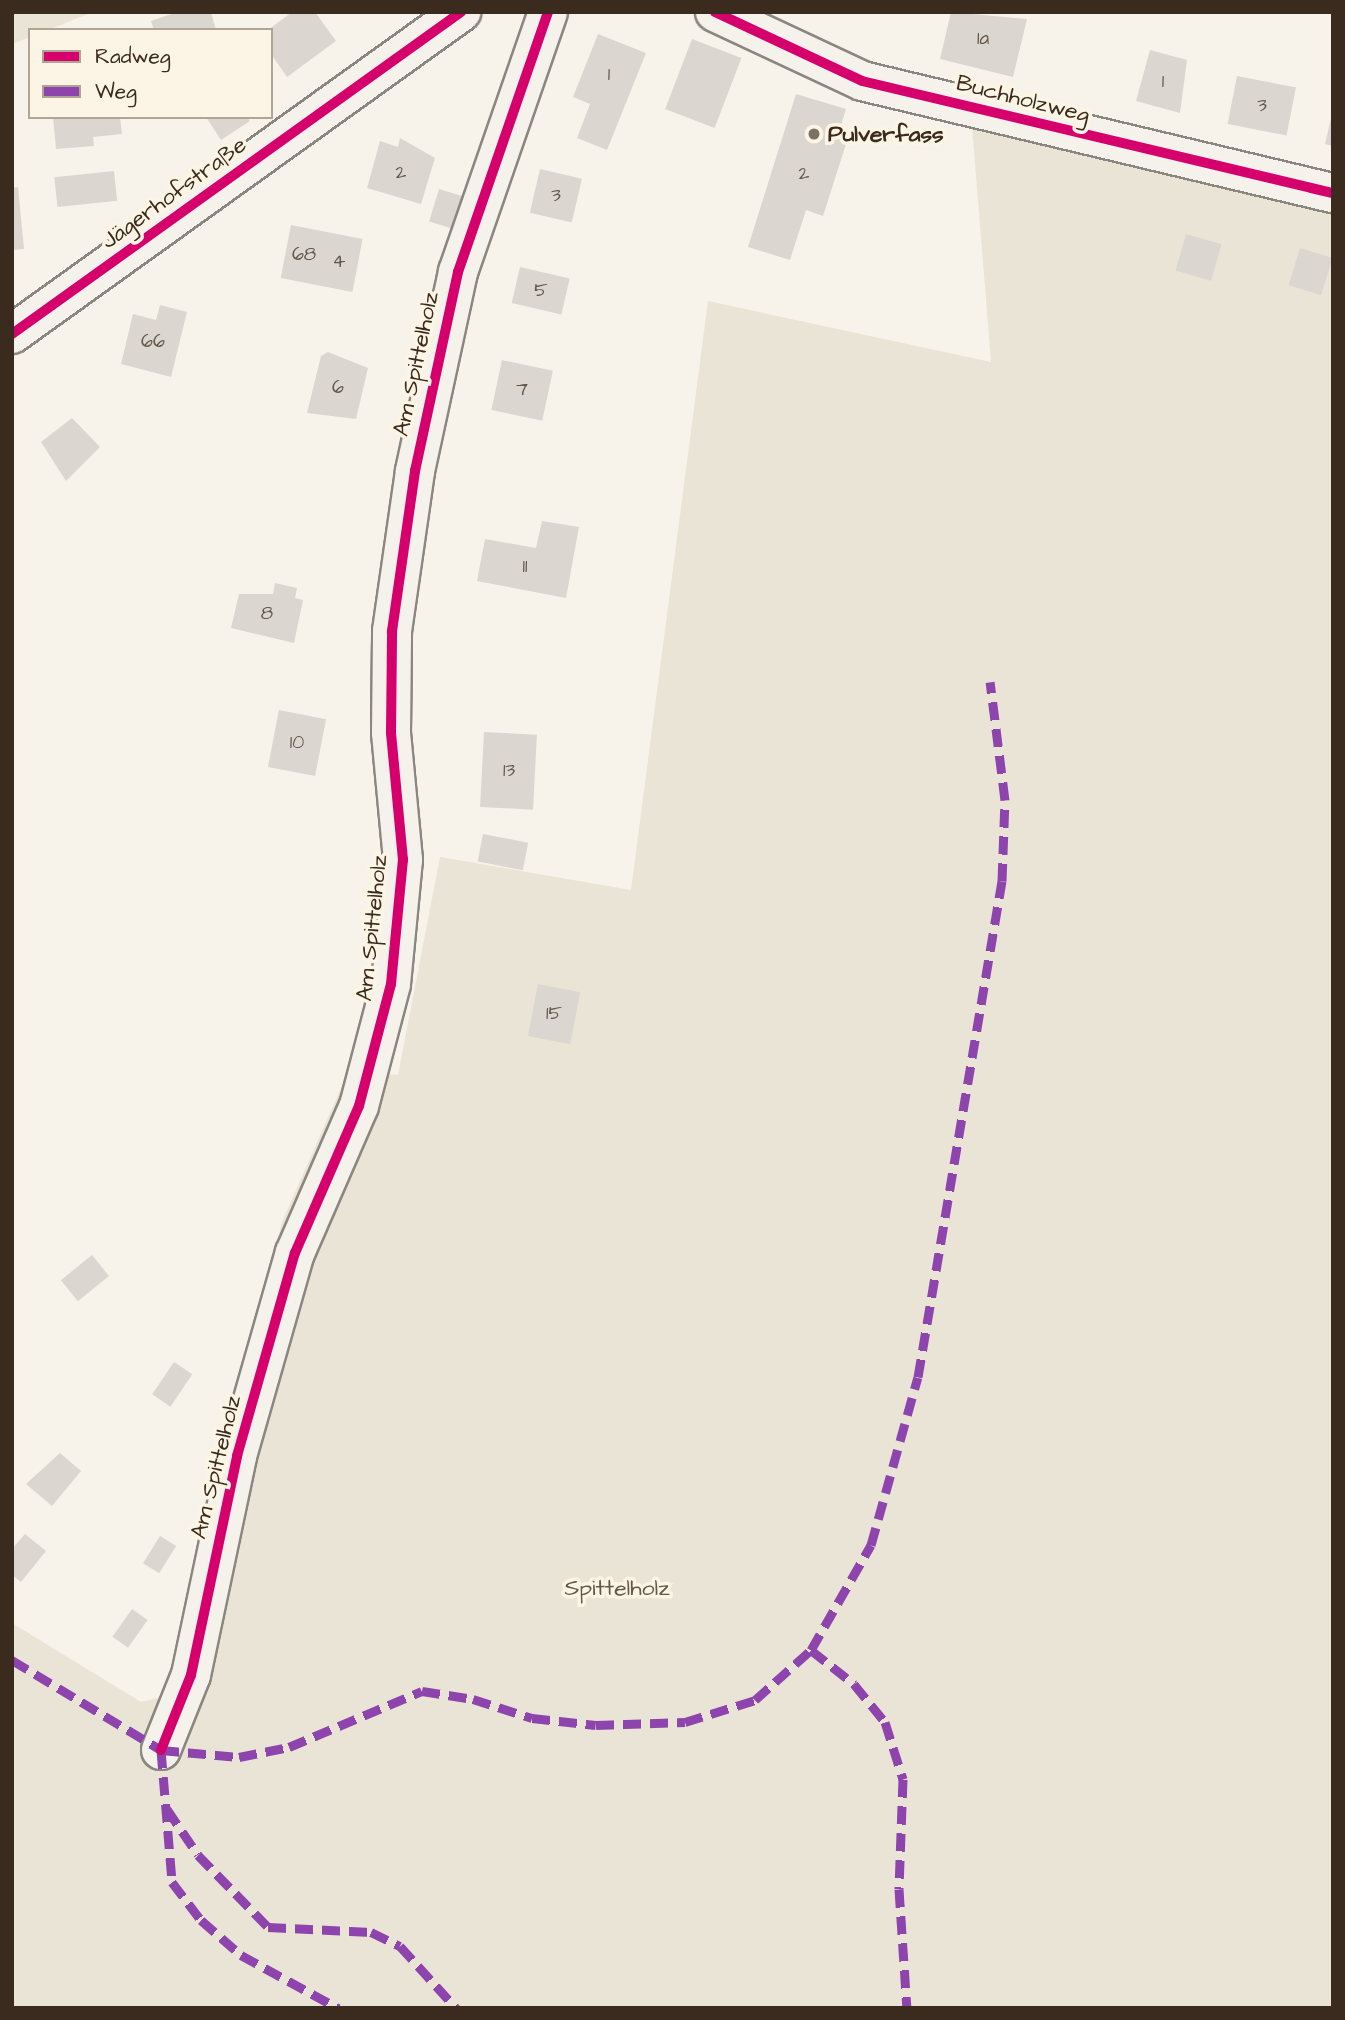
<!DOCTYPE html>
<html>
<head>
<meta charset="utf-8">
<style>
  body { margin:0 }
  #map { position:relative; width:1345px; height:2020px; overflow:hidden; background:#f7f3ea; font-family:"Architects Daughter",sans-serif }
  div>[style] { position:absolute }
  .green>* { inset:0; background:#eae4d7 }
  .building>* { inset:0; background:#dbd7d0; transform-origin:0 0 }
  .roads { filter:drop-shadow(2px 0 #8b867f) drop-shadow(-2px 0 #8b867f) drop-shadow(0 2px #8b867f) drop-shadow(0 -2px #8b867f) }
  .minor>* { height:38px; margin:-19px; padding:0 19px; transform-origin:19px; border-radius:19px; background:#f5f2ec }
  .quiet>* { height:9px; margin-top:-4.5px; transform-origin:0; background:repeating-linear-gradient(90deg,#8e44ad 0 18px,transparent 0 27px) }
  .cycleway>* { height:10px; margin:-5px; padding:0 5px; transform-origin:5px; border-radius:5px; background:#d6006c }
  .dots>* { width:19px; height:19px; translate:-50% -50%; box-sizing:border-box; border:4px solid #fcf5e5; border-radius:50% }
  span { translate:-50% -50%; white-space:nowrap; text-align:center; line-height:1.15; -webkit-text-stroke:7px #fcf5e5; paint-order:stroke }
  .number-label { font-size:19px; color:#63554a }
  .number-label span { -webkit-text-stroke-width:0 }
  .street-label { font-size:23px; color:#3b2a1e }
  .poi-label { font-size:23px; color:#3b2a1e; font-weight:700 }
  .left { translate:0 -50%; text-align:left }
  .park-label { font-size:23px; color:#645648 }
  .frame { position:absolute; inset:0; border:14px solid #3b2a1e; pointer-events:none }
  .legend { position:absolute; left:28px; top:28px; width:245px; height:91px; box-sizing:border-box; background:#fcf5e5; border:2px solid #afa495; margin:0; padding:9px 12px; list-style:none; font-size:21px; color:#3b2a1e }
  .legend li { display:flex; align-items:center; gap:14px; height:35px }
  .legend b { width:35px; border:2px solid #afa495 }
</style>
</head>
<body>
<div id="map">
  <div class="green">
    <div style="clip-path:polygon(12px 12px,93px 12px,48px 30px,30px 30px,30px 37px,12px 44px)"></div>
    <div style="clip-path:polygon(972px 126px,1333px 213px,1333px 2008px,12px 2008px,12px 1623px,141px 1702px,166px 1696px,282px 1222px,348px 1072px,398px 1075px,440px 857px,631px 890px,708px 301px,991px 362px)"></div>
  </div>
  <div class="building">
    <div style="clip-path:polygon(177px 12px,211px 12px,216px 30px,154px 30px,151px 21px)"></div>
    <div style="clip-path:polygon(292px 12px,315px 12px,336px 41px,287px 77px,271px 54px,268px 30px)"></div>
    <div style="clip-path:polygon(951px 12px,1027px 19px,1013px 77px,940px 59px)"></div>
    <div style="clip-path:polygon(598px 34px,646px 53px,607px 150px,577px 138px,590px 104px,573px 97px)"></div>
    <div style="left:692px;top:39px;width:53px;height:75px;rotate:21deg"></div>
    <div style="clip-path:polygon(1150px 50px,1187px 60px,1180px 113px,1136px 101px)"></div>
    <div style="left:1237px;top:76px;width:60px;height:49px;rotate:11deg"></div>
    <div style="clip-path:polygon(796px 94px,846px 109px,838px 135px,848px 138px,823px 216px,806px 210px,790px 260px,748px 247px)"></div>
    <div style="clip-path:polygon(1332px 114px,1333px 114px,1333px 146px,1325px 144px)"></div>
    <div style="clip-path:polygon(53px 117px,120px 117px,122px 134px,93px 137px,94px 146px,56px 149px)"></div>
    <div style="clip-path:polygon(206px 117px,247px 117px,250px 121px,221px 140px)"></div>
    <div style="clip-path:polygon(400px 138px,435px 158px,421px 204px,367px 188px,380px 141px,398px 147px)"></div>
    <div style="left:540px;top:169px;width:43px;height:45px;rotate:13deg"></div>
    <div style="left:114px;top:171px;width:30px;height:60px;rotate:84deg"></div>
    <div style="clip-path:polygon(18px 187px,24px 249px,12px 250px,12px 188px)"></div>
    <div style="left:439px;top:189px;width:28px;height:34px;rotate:17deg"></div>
    <div style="left:291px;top:225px;width:73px;height:54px;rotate:11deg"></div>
    <div style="left:1186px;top:234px;width:37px;height:38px;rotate:16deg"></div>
    <div style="left:1300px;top:248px;width:34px;height:39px;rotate:17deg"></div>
    <div style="left:520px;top:267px;width:51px;height:37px;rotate:13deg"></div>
    <div style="clip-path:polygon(160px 305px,187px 312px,171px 377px,121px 364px,133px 314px,156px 320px)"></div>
    <div style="clip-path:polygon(328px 352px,368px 368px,356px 419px,307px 413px,321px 356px)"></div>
    <div style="left:502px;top:360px;width:52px;height:51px;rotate:12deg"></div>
    <div style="clip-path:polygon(72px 418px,100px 447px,66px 481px,41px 442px)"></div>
    <div style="clip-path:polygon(542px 521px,579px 527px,566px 598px,477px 581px,485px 539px,536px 548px)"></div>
    <div style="clip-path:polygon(275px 583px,297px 588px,295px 598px,303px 600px,294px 643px,231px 628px,239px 594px,273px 594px)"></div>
    <div style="left:279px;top:710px;width:48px;height:58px;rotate:11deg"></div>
    <div style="left:484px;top:732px;width:53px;height:75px;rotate:3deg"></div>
    <div style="left:483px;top:834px;width:46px;height:28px;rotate:11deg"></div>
    <div style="left:538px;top:984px;width:43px;height:53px;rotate:11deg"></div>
    <div style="left:92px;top:1255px;width:27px;height:40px;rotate:51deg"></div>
    <div style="left:174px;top:1362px;width:22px;height:39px;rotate:34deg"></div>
    <div style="clip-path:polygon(60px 1453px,81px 1471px,52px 1506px,26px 1484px)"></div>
    <div style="clip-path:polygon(25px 1534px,46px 1551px,21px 1582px,12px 1575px,12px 1549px)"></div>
    <div style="left:160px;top:1536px;width:19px;height:32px;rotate:32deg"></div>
    <div style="left:132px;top:1609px;width:19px;height:34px;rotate:35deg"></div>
  </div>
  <div class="roads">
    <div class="minor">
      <div style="left:715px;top:12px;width:162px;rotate:25.1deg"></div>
      <div style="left:862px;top:81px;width:484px;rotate:13.4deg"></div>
      <div style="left:12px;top:334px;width:553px;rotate:-35.65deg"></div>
      <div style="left:161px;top:1750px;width:81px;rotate:-68.2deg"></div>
      <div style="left:191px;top:1675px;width:224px;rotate:-78.1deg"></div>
      <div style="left:237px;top:1456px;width:211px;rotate:-74.1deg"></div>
      <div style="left:295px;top:1253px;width:160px;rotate:-66.5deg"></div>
      <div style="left:359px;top:1106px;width:126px;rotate:-75.3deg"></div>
      <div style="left:391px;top:984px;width:125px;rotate:-84.5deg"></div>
      <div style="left:403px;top:860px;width:128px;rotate:-95.4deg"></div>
      <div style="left:391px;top:733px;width:102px;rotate:-89.4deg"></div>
      <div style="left:392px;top:631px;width:162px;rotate:-81.8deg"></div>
      <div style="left:415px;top:471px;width:204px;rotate:-77.8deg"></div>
      <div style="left:458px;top:272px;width:275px;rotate:-70.9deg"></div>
    </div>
  </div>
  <div class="quiet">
    <div style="left:811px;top:1650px;width:55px;rotate:38.3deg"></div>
    <div style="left:854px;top:1684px;width:49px;rotate:50.8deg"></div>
    <div style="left:885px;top:1722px;width:60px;rotate:72.5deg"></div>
    <div style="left:903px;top:1779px;width:110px;rotate:92.1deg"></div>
    <div style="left:899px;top:1889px;width:119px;rotate:86.2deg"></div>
    <div style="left:12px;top:1660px;width:174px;rotate:31.1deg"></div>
    <div style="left:161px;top:1750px;width:78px;rotate:5.1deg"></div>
    <div style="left:239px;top:1757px;width:51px;rotate:-11.3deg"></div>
    <div style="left:289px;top:1747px;width:144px;rotate:-22.8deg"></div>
    <div style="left:422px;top:1691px;width:52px;rotate:8.9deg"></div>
    <div style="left:473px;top:1699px;width:62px;rotate:17.9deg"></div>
    <div style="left:532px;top:1718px;width:64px;rotate:6.2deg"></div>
    <div style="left:596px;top:1725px;width:89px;rotate:-1.9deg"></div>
    <div style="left:685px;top:1722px;width:73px;rotate:-17.4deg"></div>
    <div style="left:755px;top:1700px;width:75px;rotate:-41.8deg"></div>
    <div style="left:811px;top:1650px;width:121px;rotate:-60.3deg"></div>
    <div style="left:871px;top:1545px;width:174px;rotate:-74.4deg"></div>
    <div style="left:918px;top:1377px;width:503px;rotate:-80.39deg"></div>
    <div style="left:1002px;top:881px;width:81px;rotate:-87.9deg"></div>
    <div style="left:1005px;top:800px;width:119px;rotate:-97.2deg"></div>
    <div style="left:161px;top:1750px;width:132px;rotate:85.2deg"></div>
    <div style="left:172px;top:1882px;width:48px;rotate:52.7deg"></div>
    <div style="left:201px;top:1920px;width:53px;rotate:41.2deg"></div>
    <div style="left:241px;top:1955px;width:111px;rotate:28.7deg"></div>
    <div style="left:167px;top:1809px;width:55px;rotate:56deg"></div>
    <div style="left:198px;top:1855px;width:100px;rotate:45.8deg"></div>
    <div style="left:268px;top:1927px;width:103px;rotate:2.8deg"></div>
    <div style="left:371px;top:1932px;width:32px;rotate:26deg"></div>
    <div style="left:400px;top:1946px;width:84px;rotate:47.9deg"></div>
  </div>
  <div class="cycleway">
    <div style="left:715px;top:12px;width:162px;rotate:25.1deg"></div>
    <div style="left:862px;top:81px;width:484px;rotate:13.4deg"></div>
    <div style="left:12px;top:334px;width:553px;rotate:-35.65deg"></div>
    <div style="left:161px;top:1750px;width:81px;rotate:-68.2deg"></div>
    <div style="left:191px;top:1675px;width:224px;rotate:-78.1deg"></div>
    <div style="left:237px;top:1456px;width:211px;rotate:-74.1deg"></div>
    <div style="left:295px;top:1253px;width:160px;rotate:-66.5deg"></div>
    <div style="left:359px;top:1106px;width:126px;rotate:-75.3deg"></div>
    <div style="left:391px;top:984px;width:125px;rotate:-84.5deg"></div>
    <div style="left:403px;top:860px;width:128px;rotate:-95.4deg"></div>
    <div style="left:391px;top:733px;width:102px;rotate:-89.4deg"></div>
    <div style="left:392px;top:631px;width:162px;rotate:-81.8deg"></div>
    <div style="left:415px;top:471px;width:204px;rotate:-77.8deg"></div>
    <div style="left:458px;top:272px;width:275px;rotate:-70.9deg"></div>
  </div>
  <div class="dots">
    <div style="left:814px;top:134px;background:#7d7065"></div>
  </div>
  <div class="number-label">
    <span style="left:983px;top:39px">1a</span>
    <span style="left:609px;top:75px">1</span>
    <span style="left:1163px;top:82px">1</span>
    <span style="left:1262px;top:106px">3</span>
    <span style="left:401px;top:173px">2</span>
    <span style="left:804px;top:174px">2</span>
    <span style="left:556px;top:196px">3</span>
    <span style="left:304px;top:255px">68</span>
    <span style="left:339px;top:262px">4</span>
    <span style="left:541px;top:291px">5</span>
    <span style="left:153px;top:342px">66</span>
    <span style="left:338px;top:388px">6</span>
    <span style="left:522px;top:390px">7</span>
    <span style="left:525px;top:567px">11</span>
    <span style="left:267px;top:614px">8</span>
    <span style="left:297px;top:743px">10</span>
    <span style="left:509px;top:771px">13</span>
    <span style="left:554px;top:1014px">15</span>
  </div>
  <div class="street-label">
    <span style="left:1023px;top:99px;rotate:14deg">Buchholzweg</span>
    <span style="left:174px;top:193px;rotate:-36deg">Jägerhofstraße</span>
    <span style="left:416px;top:364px;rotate:-78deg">Am Spittelholz</span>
    <span style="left:372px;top:928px;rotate:-84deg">Am Spittelholz</span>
    <span style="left:216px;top:1467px;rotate:-76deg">Am Spittelholz</span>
  </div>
  <div class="poi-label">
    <span class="left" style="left:828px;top:134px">Pulverfass</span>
  </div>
  <div class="park-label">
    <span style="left:617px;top:1588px">Spittelholz</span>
  </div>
  <div class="frame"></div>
  <ul class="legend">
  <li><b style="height:9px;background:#d6006c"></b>Radweg</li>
  <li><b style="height:9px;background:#8e44ad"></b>Weg</li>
  </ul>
</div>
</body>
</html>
